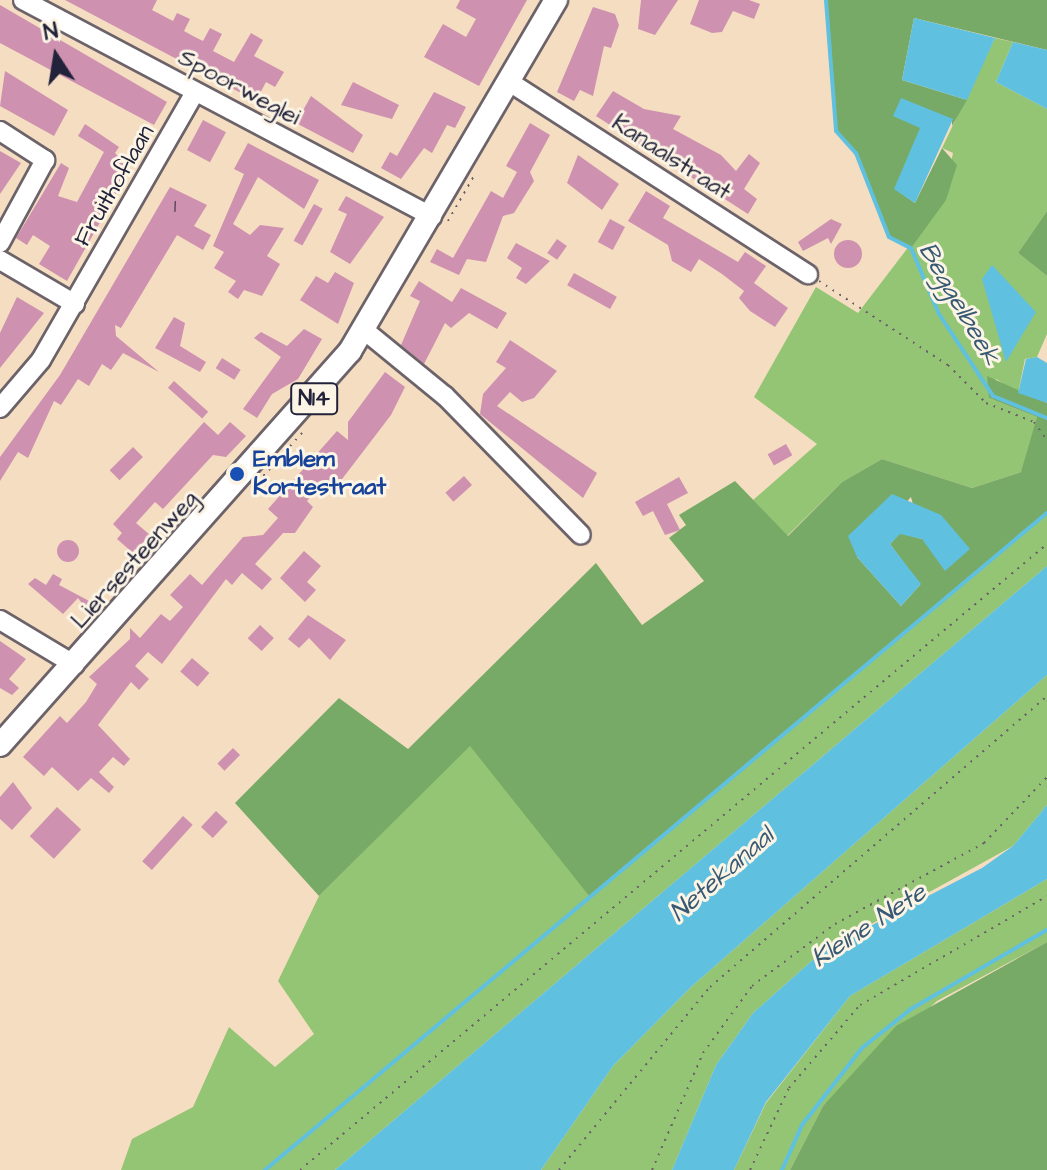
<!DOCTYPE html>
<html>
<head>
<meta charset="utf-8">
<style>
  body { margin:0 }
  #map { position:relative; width:1047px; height:1170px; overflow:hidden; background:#f5ddc1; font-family:"Architects Daughter",sans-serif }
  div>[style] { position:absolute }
  .green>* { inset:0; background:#94c574 }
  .forest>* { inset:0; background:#7a6 }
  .water>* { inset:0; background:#60c0df }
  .stream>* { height:4px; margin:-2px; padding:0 2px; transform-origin:2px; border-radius:2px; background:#60c0df }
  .building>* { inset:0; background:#ce91af; transform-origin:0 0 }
  .round { border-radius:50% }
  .path>* { height:2px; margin-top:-1px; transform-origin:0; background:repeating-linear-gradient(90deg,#6c636a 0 2px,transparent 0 8px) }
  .roads { filter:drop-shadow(2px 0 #6c636a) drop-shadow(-2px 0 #6c636a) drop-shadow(0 2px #6c636a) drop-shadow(0 -2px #6c636a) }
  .minor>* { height:18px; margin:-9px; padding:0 9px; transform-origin:9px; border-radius:9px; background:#fff }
  .major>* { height:22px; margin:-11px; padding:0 11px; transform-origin:11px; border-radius:11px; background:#fff }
  .dots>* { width:22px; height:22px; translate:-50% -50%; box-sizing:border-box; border:4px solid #fcf5e5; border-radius:50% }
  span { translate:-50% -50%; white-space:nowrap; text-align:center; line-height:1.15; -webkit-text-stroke:6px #fcf5e5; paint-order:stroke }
  .number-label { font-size:20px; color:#4d3e58 }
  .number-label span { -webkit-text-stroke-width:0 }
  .shield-label span { padding:2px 6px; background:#fcf5e5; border:2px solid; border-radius:6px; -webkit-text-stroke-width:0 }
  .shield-label { font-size:22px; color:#22223b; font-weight:700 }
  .street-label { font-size:24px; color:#22223b }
  .transit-label { font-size:24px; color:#164399; font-weight:700 }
  .left { translate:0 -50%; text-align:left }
  .water-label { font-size:26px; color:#385974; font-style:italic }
  .north { position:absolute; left:16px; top:16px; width:80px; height:80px; -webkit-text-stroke:6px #fcf5e5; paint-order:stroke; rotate:348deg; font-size:22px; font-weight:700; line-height:32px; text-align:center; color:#22223b }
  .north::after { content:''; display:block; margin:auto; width:28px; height:36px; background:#22223b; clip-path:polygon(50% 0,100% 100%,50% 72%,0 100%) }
</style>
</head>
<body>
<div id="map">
  <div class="green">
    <div style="clip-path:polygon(995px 38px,1013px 42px,996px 82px,1047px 109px,1047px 211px,1018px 253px,1047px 276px,1047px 334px,1037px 357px,1025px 359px,1018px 393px,996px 379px,989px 398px,1037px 417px,1034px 443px,1021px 472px,972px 488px,882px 459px,842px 482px,787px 536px,753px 500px,817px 444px,754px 397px,816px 287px,858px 313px,942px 203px,953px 153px,942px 148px)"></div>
    <div style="clip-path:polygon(1047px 513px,1047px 566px,335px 1170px,121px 1170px,132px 1139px,193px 1107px,229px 1027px,275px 1067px,314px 1034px,278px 981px,319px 896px,470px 745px,591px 896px)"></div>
    <div style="clip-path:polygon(1047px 675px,1047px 805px,1013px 846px,824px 950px,753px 1013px,716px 1065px,672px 1170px,541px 1170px,613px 1066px,691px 987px)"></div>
    <div style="clip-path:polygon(1047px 879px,1047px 942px,937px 1001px,823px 1106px,790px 1170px,734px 1170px,766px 1103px,850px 996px)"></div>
  </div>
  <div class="forest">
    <div style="clip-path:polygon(826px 0,1047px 0,1047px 50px,914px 18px,902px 80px,967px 100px,952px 126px,952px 119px,894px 116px,921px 127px,895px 189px,915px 203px,942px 148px,957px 165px,946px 200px,911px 248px,889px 237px,856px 153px,836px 131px)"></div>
    <div style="clip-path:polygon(1047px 211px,1047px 276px,1018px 253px)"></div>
    <div style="clip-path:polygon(evenodd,987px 376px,1047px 403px,1047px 513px,590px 897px,470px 746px,319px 896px,235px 803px,339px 698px,408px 749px,596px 563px,642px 625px,704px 581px,669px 538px,686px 525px,679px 515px,735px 481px,788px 536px,842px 482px,882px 459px,972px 488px,1021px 472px,1037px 417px,989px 398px,987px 376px,911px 497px,922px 539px,900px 533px,890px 544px,920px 585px,901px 606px,857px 557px,911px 497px)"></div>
    <div style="clip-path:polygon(1047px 942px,1047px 1170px,790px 1170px,823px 1106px,896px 1026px)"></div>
  </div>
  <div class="water">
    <div style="clip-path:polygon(914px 18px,995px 38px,967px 100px,902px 80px)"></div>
    <div style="clip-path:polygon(1013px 42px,1047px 50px,1047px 109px,996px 82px)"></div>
    <div style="clip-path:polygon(901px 98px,953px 119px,915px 203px,894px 189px,920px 128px,893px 116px)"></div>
    <div style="clip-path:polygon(992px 265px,1036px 312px,1006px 362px,982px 279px)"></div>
    <div style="clip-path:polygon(1037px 357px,1047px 363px,1047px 403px,1018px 393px,1026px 359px)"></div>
    <div style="clip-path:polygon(892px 494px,941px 515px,970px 549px,945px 571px,922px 539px,900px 534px,890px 544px,921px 584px,901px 606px,857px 557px,848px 536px)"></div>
    <div style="clip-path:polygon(1047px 566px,1047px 675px,691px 987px,613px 1066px,541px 1170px,335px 1170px)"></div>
    <div style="clip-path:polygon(1047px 805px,1047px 879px,850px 996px,766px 1102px,734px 1170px,672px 1170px,716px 1065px,753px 1013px,824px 950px,982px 868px,1013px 846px)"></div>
  </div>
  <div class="stream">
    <div style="left:826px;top:0;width:131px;rotate:85.6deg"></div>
    <div style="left:836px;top:131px;width:30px;rotate:48deg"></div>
    <div style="left:856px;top:153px;width:90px;rotate:68.6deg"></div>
    <div style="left:889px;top:237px;width:25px;rotate:27deg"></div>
    <div style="left:911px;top:248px;width:72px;rotate:67deg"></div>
    <div style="left:939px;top:314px;width:98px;rotate:56.6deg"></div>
    <div style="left:993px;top:396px;width:58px;rotate:22.2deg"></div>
    <div style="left:265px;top:1170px;width:1021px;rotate:-40.04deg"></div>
    <div style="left:782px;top:1170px;width:49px;rotate:-66deg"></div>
    <div style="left:802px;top:1125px;width:98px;rotate:-52.1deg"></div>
    <div style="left:862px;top:1048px;width:63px;rotate:-38.5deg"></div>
    <div style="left:911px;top:1009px;width:157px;rotate:-30.2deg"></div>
  </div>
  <div class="building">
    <div style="clip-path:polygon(65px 0,157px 0,152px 10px,173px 21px,177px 13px,190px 19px,184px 31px,193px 36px,203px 41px,210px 28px,222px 34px,213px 51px,234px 62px,251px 33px,263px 40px,254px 56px,284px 72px,275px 87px,266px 82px,256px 101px)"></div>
    <div style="clip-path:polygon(460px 0,527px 0,479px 86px,424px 57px,443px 24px,466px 37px,476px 19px,456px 8px)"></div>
    <div style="clip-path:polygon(641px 0,678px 0,655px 35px,638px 29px)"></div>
    <div style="clip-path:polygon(699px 0,749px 0,760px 4px,754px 19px,733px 11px,722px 32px,712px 33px,690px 24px)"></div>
    <div style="clip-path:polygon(0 5px,167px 102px,154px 125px,0 43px)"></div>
    <div style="clip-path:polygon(593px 7px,615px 14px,619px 25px,611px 48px,604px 46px,593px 96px,580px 90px,574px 101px,557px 92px)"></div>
    <div style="clip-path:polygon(5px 71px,68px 110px,54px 136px,0 106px)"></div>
    <div style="clip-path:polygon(353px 82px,399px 105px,392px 119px,341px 105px)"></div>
    <div style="clip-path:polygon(613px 91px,644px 109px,681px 116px,673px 129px,721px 155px,736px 171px,749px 154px,760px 163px,744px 189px,757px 199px,748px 214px,596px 116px)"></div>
    <div style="clip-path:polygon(434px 92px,466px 107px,455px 128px,447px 125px,432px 153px,424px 148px,401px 179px,381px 168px,390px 152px,397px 156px)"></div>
    <div style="clip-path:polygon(311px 96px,363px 135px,353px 153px,296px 123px)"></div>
    <div style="left:203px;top:120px;width:26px;height:34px;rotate:28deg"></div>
    <div style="clip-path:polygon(530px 123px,550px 135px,530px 172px,534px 181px,514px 213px,503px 216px,486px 262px,467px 259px,459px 275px,430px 262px,437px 249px,453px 258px,491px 191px,503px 198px,517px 172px,506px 166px)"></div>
    <div style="clip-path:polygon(85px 124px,119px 147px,115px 153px,130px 169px,67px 281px,39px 264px,50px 246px,33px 235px,27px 245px,16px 238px,61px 163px,69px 168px,58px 196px,77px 202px,104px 152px,78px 136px)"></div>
    <div style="clip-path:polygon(248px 143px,319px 180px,304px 209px,258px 177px,233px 224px,250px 235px,260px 225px,284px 228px,267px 256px,280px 264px,262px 296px,244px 290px,238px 299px,228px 292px,236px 281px,214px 268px,224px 252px,213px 246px,244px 174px,234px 169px)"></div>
    <div style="clip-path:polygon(0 151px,21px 163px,0 194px)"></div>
    <div style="clip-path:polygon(578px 155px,619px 184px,602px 210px,567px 183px)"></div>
    <div style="clip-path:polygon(170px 187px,207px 205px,194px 226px,211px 235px,203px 250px,177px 235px,121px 328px,115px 325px,116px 336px,159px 372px,123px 353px,111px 370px,102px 364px,89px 386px,78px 379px,61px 405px,54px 401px,28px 458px,18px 452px,0 481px,0 457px,60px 375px)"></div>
    <div style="clip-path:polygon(646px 191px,670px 206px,663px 218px,738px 262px,745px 252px,766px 266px,754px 283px,788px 308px,775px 327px,750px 311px,739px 298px,744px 291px,722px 274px,699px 259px,691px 272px,672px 261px,668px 245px,628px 221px)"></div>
    <div style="clip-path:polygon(346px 196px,384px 217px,350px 264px,330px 252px,347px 214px,338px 210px)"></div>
    <div style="left:314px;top:204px;width:10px;height:42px;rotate:29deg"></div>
    <div style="left:610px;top:219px;width:17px;height:26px;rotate:28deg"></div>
    <div style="clip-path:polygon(831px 219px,842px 224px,831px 244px,828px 238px,803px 251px,798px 242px)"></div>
    <div style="left:557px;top:239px;width:12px;height:17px;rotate:35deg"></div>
    <div class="round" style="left:834px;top:240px;width:28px;height:28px"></div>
    <div style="clip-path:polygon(516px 243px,550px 261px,526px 284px,516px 278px,522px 268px,507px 258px)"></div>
    <div style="clip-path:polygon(335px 272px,354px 283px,338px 324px,300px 300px,316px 276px,328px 283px)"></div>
    <div style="left:574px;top:273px;width:49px;height:14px;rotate:29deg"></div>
    <div style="clip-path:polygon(419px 281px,452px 302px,461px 288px,507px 313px,497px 329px,469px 313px,451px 328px,445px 323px,424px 364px,401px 345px,420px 301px,410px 296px)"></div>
    <div style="clip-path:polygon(17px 297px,44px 313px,0 368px,0 333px)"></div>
    <div style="clip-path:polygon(174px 317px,185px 323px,180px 346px,206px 362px,200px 372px,155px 348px)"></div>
    <div style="clip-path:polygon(304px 329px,322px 339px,298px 379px,272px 394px,257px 418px,243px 409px,281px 357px,254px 338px,261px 332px,287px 346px)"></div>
    <div style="clip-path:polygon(510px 340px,557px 371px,534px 398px,522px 402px,510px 392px,497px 406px,597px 473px,583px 498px,480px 414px,483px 394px,506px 368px,496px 362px)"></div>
    <div style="left:222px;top:358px;width:22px;height:12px;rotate:32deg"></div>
    <div style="clip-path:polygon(385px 372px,405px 387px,391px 415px,336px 487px,320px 487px,307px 501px,313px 507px,295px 533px,283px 533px,255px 564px,272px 579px,262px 590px,242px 573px,232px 585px,226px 579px,162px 664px,148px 652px,135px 666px,149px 679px,139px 690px,131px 682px,98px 725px,130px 759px,124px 766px,113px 757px,99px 772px,114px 787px,109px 793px,91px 778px,78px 791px,52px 767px,44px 776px,23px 757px,60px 716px,67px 723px,86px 702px,97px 684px,89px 677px,130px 639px,130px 628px,140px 638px,161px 614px,170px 621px,183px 607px,170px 595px,190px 574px,202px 585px,243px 537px,263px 535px,278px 518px,268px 509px,337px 431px,348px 440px,348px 422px)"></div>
    <div style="left:174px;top:381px;width:46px;height:9px;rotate:42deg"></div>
    <div style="clip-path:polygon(204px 422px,218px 435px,230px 422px,246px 436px,226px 457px,213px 455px,163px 509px,155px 502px,136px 523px,150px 535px,133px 553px,117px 539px,122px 533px,113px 524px)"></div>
    <div style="left:786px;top:444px;width:13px;height:21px;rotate:61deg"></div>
    <div style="left:133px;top:447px;width:14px;height:33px;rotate:45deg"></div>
    <div style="left:464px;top:476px;width:12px;height:25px;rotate:48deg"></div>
    <div style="clip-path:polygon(679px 477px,688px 493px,667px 504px,680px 530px,665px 535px,653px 511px,643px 516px,635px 502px)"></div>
    <div class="round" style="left:57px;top:540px;width:22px;height:22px"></div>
    <div style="clip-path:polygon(304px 551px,321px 566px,307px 582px,316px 590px,305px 602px,280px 578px)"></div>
    <div style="clip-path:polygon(53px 574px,62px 579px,59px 585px,93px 603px,88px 611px,78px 598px,63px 614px,28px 584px,35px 578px,46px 585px)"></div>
    <div style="clip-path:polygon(308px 615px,346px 640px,330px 660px,309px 638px,299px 648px,288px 639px)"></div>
    <div style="left:260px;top:625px;width:19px;height:18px;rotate:43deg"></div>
    <div style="clip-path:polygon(0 641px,26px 659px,9px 679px,19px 688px,12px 695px,0 688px)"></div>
    <div style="left:192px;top:658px;width:23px;height:18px;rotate:41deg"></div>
    <div style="left:233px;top:748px;width:10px;height:22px;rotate:45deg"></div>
    <div style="clip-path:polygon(13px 782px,32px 808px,12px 830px,0 819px,0 797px)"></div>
    <div style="left:57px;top:807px;width:33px;height:40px;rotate:43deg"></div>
    <div style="left:216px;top:811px;width:16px;height:22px;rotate:43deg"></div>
    <div style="left:183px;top:816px;width:13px;height:61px;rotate:42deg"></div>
  </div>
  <div class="path">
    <div style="left:448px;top:221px;width:54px;rotate:-60.1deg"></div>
    <div style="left:819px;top:281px;width:154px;rotate:33.1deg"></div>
    <div style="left:948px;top:365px;width:54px;rotate:45deg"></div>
    <div style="left:986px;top:403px;width:52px;rotate:21.6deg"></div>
    <div style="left:1034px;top:422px;width:22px;rotate:54deg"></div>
    <div style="left:258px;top:482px;width:66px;rotate:-48.1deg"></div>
    <div style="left:300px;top:1170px;width:975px;rotate:-39.96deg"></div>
    <div style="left:559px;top:1170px;width:237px;rotate:-50.5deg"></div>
    <div style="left:710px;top:987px;width:445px;rotate:-40.8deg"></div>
    <div style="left:652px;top:1170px;width:128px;rotate:-66.4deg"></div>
    <div style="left:703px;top:1053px;width:83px;rotate:-53.8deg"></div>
    <div style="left:752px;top:986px;width:104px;rotate:-36.8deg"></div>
    <div style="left:835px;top:924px;width:170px;rotate:-28.5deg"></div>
    <div style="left:984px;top:843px;width:91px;rotate:-46.3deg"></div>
    <div style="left:750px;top:1170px;width:91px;rotate:-64.6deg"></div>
    <div style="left:789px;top:1088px;width:109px;rotate:-49.5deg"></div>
    <div style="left:860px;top:1005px;width:216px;rotate:-30.2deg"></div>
  </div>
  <div class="roads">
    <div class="minor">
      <div style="left:23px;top:0;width:463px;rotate:27.9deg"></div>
      <div style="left:508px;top:81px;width:357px;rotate:32.8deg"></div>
      <div style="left:0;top:131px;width:54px;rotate:32.8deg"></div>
      <div style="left:45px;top:160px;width:94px;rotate:118.5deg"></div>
      <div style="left:0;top:260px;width:87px;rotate:30.4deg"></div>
      <div style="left:364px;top:330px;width:104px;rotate:39.2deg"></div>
      <div style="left:445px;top:396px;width:194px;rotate:45.6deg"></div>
      <div style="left:0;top:408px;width:63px;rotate:-49.5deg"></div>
      <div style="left:41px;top:360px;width:309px;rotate:-60.1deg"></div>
      <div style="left:0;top:620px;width:87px;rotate:31deg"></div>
    </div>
    <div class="major">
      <div style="left:0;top:745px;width:527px;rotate:-48.38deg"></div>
      <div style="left:350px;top:351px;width:407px;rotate:-59.6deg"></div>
    </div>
  </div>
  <div class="dots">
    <div style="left:237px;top:474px;background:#1a4fb4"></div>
  </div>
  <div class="number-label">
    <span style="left:175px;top:206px">1</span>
  </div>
  <div class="shield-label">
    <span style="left:314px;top:399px">N14</span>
  </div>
  <div class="street-label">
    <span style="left:239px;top:88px;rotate:28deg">Spoorweglei</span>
    <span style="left:671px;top:158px;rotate:33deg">Kanaalstraat</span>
    <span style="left:115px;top:186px;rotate:-60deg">Fruithoflaan</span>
    <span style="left:135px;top:560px;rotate:-48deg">Liersesteenweg</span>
  </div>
  <div class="transit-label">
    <span class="left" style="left:253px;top:474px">Emblem<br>Kortestraat</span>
  </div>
  <div class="water-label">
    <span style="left:959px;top:304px;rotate:60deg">Beggelbeek</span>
    <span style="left:722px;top:875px;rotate:-41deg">Netekanaal</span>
    <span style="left:869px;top:926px;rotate:-33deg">Kleine Nete</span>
  </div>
  <div class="north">N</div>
</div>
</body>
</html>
